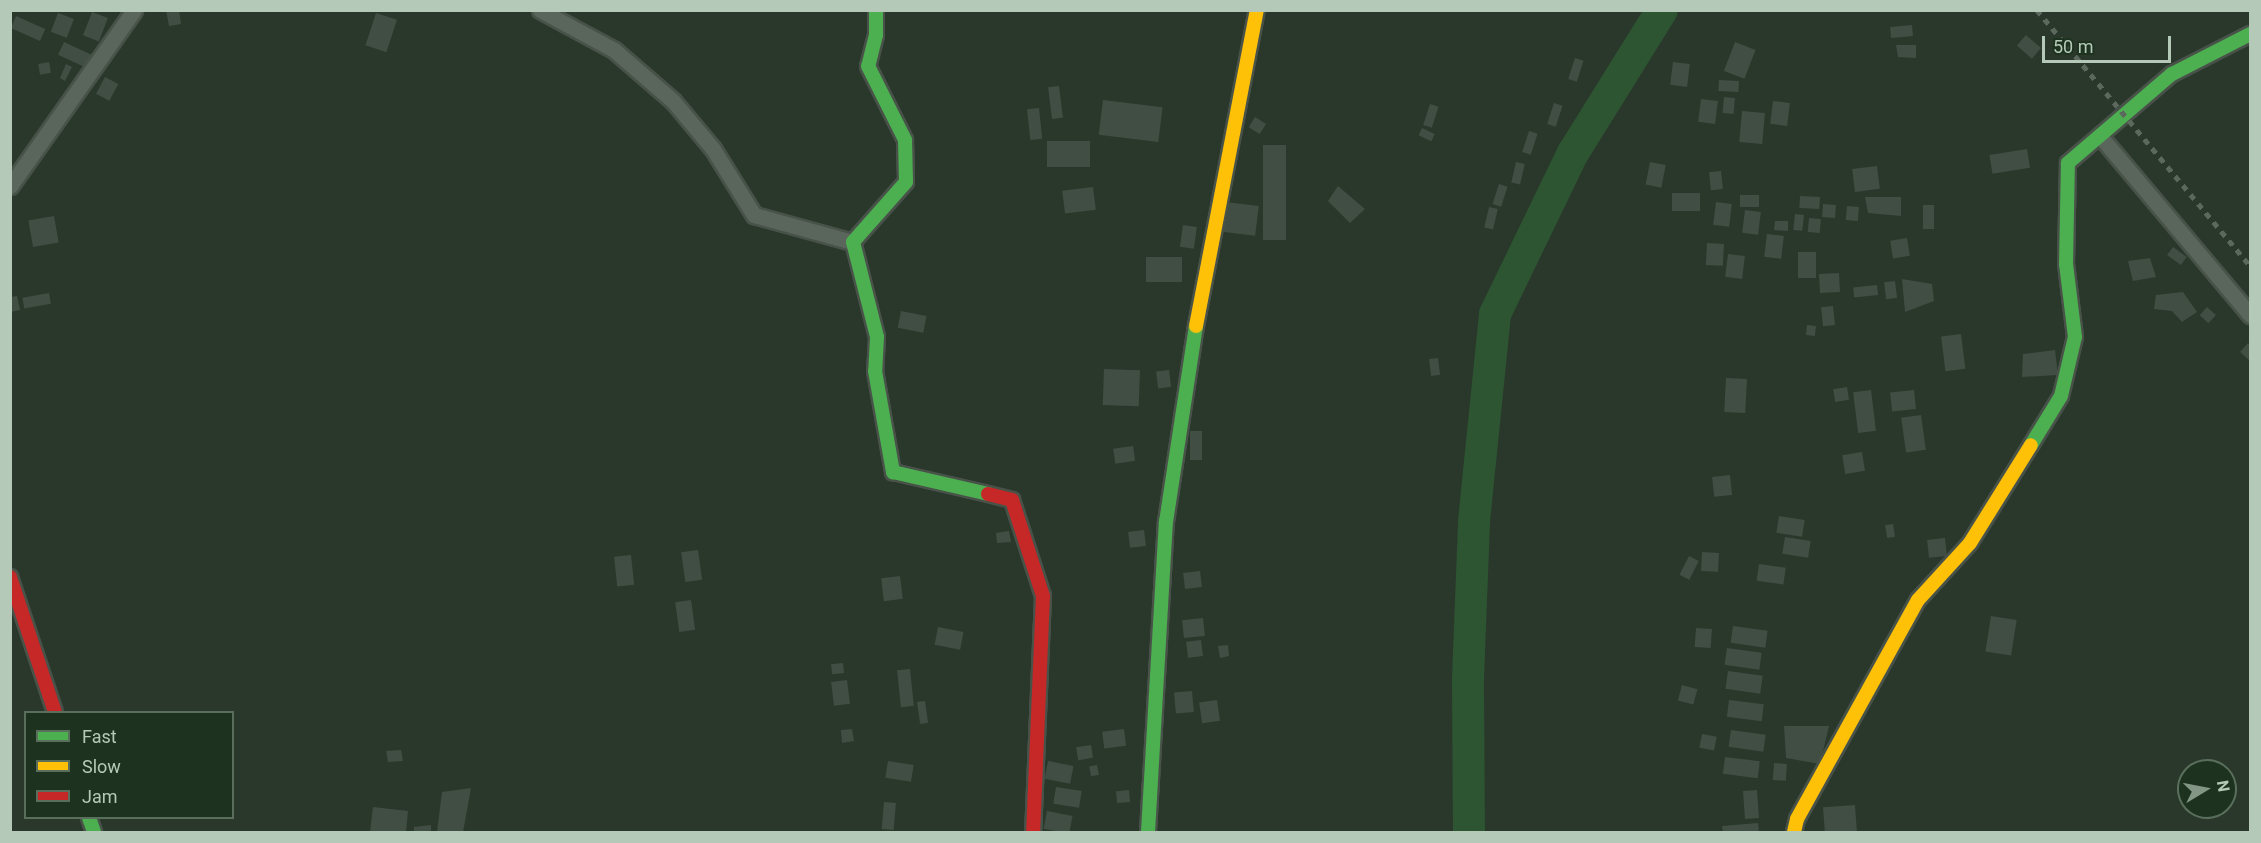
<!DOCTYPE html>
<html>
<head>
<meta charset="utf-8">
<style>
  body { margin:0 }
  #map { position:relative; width:2261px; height:843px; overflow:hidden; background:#2a382b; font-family:Roboto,sans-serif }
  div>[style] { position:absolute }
  .river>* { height:32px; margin:-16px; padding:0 16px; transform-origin:16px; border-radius:16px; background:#2d5532 }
  .building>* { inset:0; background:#414e43; transform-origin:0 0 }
  .roads { filter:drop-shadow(2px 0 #485249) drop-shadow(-2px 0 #485249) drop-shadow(0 2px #485249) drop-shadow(0 -2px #485249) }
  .street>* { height:15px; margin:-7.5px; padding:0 7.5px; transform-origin:7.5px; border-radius:7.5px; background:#5a665c }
  .fast>* { height:14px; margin:-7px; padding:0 7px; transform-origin:7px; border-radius:7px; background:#4caf50 }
  .slow>* { height:14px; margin:-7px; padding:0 7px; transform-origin:7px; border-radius:7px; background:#ffc107 }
  .jam>* { height:14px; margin:-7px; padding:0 7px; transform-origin:7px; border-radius:7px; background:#c62828 }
  .rail>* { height:4.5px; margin-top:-2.25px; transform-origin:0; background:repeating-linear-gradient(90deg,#5c675e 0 6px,transparent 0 12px) }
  span { translate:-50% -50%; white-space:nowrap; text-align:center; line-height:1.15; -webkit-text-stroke:5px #1d3320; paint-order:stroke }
  .frame { position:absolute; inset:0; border:12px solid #b4c9b7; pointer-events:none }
  .legend { position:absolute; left:24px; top:711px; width:210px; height:108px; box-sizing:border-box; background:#1d3320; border:2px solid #596f5c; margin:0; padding:8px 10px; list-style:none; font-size:18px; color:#b4c9b7 }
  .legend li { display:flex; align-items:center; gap:12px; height:30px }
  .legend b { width:30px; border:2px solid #596f5c }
  .north { position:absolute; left:2177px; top:759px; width:60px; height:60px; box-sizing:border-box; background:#1d3320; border:2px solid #596f5c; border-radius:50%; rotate:80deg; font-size:16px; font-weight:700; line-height:24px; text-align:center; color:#b4c9b7 }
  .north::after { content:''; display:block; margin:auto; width:21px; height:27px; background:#849686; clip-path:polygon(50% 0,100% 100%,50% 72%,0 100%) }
  .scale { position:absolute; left:2042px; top:36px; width:129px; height:27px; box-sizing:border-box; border:3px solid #b4c9b7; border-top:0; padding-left:8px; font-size:18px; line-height:21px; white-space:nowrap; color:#b4c9b7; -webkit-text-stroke:4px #1d3320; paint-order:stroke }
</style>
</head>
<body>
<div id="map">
  <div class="river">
    <div style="left:1469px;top:832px;width:153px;rotate:-90.4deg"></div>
    <div style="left:1468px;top:679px;width:158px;rotate:-87.8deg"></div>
    <div style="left:1474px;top:521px;width:208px;rotate:-84.2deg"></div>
    <div style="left:1495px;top:314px;width:179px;rotate:-64.2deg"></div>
    <div style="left:1573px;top:153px;width:168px;rotate:-58.1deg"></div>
  </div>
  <div class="building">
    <div style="clip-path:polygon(166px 10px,179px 10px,181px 24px,169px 26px)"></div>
    <div style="left:92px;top:12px;width:17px;height:25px;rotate:21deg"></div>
    <div style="left:58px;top:13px;width:17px;height:20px;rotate:21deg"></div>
    <div style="left:376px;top:13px;width:22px;height:34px;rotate:18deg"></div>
    <div style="left:16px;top:16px;width:32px;height:13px;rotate:24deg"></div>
    <div style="left:1912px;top:25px;width:11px;height:22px;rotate:85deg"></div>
    <div style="left:2026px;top:35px;width:20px;height:14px;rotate:41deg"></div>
    <div style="left:64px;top:42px;width:31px;height:14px;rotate:25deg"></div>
    <div style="left:1735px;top:42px;width:22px;height:31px;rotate:21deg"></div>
    <div style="clip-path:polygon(1896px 45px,1916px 45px,1916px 58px,1898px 57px)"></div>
    <div style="left:1575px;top:58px;width:9px;height:22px;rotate:18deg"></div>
    <div style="left:49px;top:62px;width:11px;height:11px;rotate:80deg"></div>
    <div style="left:1673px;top:62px;width:17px;height:23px;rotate:7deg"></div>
    <div style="clip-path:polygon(66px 64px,72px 67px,65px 81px,60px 78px)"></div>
    <div style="left:105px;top:77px;width:15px;height:19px;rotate:28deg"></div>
    <div style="left:1719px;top:80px;width:20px;height:11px;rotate:3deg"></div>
    <div style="left:1059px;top:86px;width:32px;height:11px;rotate:83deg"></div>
    <div style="left:1724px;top:97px;width:11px;height:16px;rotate:5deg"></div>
    <div style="left:1701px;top:99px;width:17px;height:23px;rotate:7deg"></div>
    <div style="left:1103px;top:100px;width:60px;height:35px;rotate:7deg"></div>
    <div style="left:1773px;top:101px;width:17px;height:23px;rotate:7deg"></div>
    <div style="left:1554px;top:103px;width:9px;height:22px;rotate:18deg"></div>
    <div style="left:1430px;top:104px;width:9px;height:22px;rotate:18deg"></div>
    <div style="left:1039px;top:108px;width:31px;height:12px;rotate:84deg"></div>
    <div style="left:1742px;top:111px;width:23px;height:31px;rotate:5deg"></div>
    <div style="left:1255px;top:117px;width:13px;height:12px;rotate:32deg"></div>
    <div style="left:1422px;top:128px;width:14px;height:8px;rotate:25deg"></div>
    <div style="left:1529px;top:131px;width:9px;height:22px;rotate:18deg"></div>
    <div style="left:1047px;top:141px;width:43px;height:26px"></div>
    <div style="left:1286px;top:145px;width:95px;height:23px;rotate:90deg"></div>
    <div style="left:2027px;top:149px;width:19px;height:38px;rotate:81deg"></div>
    <div style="left:1516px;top:162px;width:9px;height:21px;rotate:13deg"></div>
    <div style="left:1650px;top:162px;width:16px;height:23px;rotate:11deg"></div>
    <div style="left:1877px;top:166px;width:23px;height:25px;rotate:83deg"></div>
    <div style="left:1721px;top:171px;width:18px;height:12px;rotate:84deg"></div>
    <div style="left:1499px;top:184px;width:9px;height:21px;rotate:18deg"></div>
    <div style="clip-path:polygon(1338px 186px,1365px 209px,1350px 223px,1328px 201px)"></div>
    <div style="left:1093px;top:187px;width:23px;height:31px;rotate:83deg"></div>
    <div style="left:1672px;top:193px;width:28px;height:18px"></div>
    <div style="left:1740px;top:195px;width:19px;height:12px"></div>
    <div style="left:1800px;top:196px;width:20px;height:12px;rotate:3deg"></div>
    <div style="clip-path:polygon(1865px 197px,1901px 197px,1901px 216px,1868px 213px)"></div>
    <div style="left:1226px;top:202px;width:33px;height:30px;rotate:7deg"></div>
    <div style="left:1716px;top:202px;width:16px;height:23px;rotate:7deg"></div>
    <div style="left:1823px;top:204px;width:13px;height:13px;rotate:4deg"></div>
    <div style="left:1923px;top:205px;width:11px;height:24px"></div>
    <div style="left:1847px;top:206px;width:12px;height:14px;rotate:5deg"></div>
    <div style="left:1489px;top:207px;width:9px;height:21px;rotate:13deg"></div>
    <div style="left:1745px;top:210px;width:16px;height:23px;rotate:7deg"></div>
    <div style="left:1795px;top:214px;width:9px;height:16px;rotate:6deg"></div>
    <div style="left:54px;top:216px;width:27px;height:26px;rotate:80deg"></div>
    <div style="left:1809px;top:218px;width:12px;height:14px;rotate:5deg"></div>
    <div style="clip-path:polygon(1775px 221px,1788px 221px,1788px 231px,1774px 230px)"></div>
    <div style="left:1183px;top:225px;width:14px;height:22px;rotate:8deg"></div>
    <div style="left:1767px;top:234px;width:17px;height:23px;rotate:7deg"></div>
    <div style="left:1907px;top:238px;width:18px;height:17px;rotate:81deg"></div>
    <div style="left:1707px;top:243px;width:17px;height:22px;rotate:3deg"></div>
    <div style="left:2173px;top:247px;width:17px;height:10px;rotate:36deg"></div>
    <div style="left:1798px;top:252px;width:18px;height:26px"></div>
    <div style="left:1728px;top:254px;width:17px;height:23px;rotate:7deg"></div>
    <div style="left:1146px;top:257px;width:36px;height:25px"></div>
    <div style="clip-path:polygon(2150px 258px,2156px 277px,2133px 281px,2128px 261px)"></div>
    <div style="left:1839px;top:273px;width:19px;height:20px;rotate:87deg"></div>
    <div style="clip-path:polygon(1902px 279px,1932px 284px,1934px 301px,1905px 312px)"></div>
    <div style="left:1895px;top:281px;width:17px;height:11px;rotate:83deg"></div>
    <div style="left:1877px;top:285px;width:10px;height:24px;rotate:84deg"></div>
    <div style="clip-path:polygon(2183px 292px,2197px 312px,2182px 322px,2172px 311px,2154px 309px,2156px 295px)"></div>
    <div style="left:49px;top:293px;width:11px;height:27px;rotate:80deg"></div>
    <div style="clip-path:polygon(17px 296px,20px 310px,10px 312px,10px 297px)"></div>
    <div style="left:1833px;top:306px;width:19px;height:12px;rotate:84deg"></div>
    <div style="left:2207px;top:307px;width:12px;height:11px;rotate:42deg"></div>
    <div style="left:901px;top:311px;width:26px;height:17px;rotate:11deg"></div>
    <div style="left:1807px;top:325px;width:9px;height:10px;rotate:6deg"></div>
    <div style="left:1961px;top:334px;width:35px;height:20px;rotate:83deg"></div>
    <div style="clip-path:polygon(2248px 343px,2250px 346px,2249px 360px,2240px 352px)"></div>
    <div style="clip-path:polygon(2055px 350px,2058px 375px,2022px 377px,2023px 354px)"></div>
    <div style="left:1438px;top:358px;width:17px;height:9px;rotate:83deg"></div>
    <div style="left:1104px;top:369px;width:36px;height:36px;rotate:2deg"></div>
    <div style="left:1169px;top:370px;width:17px;height:13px;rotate:83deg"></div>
    <div style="left:1726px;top:378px;width:21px;height:34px;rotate:3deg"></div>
    <div style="left:1847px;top:387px;width:13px;height:14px;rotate:81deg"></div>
    <div style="left:1871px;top:390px;width:41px;height:18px;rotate:83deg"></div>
    <div style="left:1914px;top:390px;width:19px;height:24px;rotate:84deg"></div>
    <div style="left:1921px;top:415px;width:35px;height:20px;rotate:82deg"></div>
    <div style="left:1190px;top:431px;width:12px;height:29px"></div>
    <div style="left:1133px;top:446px;width:15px;height:20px;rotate:82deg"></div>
    <div style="left:1862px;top:452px;width:19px;height:20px;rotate:81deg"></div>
    <div style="left:1730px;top:475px;width:20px;height:18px;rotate:84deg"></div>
    <div style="left:1779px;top:516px;width:26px;height:17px;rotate:9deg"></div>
    <div style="left:1893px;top:524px;width:13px;height:8px;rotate:81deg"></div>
    <div style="left:1144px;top:530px;width:16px;height:16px;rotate:83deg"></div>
    <div style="clip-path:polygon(1009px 531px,1011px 542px,997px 543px,996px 533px)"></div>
    <div style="left:1785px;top:537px;width:26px;height:17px;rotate:9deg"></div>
    <div style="left:1945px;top:538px;width:18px;height:18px;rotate:84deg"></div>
    <div style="left:698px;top:550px;width:30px;height:17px;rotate:82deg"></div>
    <div style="left:1702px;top:552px;width:17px;height:19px;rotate:3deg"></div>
    <div style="left:631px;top:555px;width:30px;height:17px;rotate:84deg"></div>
    <div style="left:1689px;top:556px;width:11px;height:21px;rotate:27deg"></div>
    <div style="left:1759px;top:564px;width:27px;height:17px;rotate:8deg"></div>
    <div style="left:1200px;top:571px;width:16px;height:17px;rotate:83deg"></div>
    <div style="left:900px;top:576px;width:23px;height:19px;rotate:83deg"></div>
    <div style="left:691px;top:600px;width:30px;height:16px;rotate:82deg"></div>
    <div style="left:1991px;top:616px;width:26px;height:36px;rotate:9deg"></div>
    <div style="left:1203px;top:618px;width:18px;height:21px;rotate:84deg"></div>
    <div style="left:1733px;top:626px;width:35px;height:17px;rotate:8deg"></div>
    <div style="left:938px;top:627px;width:26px;height:18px;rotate:11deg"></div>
    <div style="left:1696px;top:628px;width:16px;height:19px;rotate:4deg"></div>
    <div style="left:1201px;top:640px;width:16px;height:15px;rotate:83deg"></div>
    <div style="clip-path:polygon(1228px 645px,1229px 656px,1220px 658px,1218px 646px)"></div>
    <div style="left:1727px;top:648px;width:35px;height:17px;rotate:8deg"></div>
    <div style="left:843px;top:663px;width:10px;height:12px;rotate:84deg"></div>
    <div style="left:910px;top:669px;width:37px;height:13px;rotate:84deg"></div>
    <div style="left:1728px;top:671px;width:35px;height:18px;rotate:8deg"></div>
    <div style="left:847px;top:680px;width:24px;height:16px;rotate:83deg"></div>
    <div style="left:1682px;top:685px;width:16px;height:16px;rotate:15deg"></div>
    <div style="left:1192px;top:691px;width:21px;height:18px;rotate:85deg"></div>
    <div style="left:1217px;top:700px;width:21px;height:18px;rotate:82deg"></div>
    <div style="left:1729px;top:700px;width:35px;height:17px;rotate:7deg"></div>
    <div style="left:925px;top:701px;width:22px;height:8px;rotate:82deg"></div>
    <div style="clip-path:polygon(1784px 726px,1829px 726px,1820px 764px,1786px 758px)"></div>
    <div style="clip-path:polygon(852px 729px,854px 741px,842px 743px,841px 730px)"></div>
    <div style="left:1124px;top:729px;width:17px;height:22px;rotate:83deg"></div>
    <div style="left:1731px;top:730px;width:35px;height:17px;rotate:8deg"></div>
    <div style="left:1702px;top:734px;width:15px;height:14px;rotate:11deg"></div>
    <div style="left:1091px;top:745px;width:13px;height:15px;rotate:81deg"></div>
    <div style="clip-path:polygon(401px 750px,403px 761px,388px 762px,386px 751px)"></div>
    <div style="left:1725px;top:757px;width:35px;height:17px;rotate:7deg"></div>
    <div style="left:888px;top:761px;width:26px;height:17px;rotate:9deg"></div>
    <div style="left:1048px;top:761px;width:26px;height:18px;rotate:11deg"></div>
    <div style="left:1774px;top:763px;width:13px;height:17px;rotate:4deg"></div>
    <div style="left:1097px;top:765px;width:10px;height:8px;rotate:79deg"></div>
    <div style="left:1056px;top:787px;width:26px;height:17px;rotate:9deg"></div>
    <div style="clip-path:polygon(471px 788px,463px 832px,437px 832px,442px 792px)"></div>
    <div style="left:1129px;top:790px;width:12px;height:13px;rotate:85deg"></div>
    <div style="left:1757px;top:790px;width:28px;height:14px;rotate:86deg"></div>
    <div style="left:884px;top:802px;width:12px;height:27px;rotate:5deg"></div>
    <div style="left:1855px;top:805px;width:27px;height:32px;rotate:86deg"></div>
    <div style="clip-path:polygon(373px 807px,408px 811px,406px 832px,370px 832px)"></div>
    <div style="left:1047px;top:811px;width:26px;height:18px;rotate:11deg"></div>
    <div style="clip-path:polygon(1758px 823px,1759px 832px,1723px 832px,1722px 826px)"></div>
    <div style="clip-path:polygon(431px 825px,431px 832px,414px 832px,414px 827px)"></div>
  </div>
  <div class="roads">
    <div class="street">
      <div style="left:540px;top:10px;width:84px;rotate:28.4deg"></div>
      <div style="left:614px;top:50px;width:78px;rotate:40.8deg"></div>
      <div style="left:673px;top:101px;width:62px;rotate:50.2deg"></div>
      <div style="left:713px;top:149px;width:78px;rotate:58.2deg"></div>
      <div style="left:754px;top:215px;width:103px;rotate:15.3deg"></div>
      <div style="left:2100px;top:136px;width:234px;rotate:50deg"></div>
      <div style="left:10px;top:186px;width:215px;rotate:-54.8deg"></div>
    </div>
    <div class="fast">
      <div style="left:876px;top:10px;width:25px;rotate:90deg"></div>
      <div style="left:876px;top:35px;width:32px;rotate:104deg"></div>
      <div style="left:868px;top:66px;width:83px;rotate:63.4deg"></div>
      <div style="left:905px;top:140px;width:42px;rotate:88.6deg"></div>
      <div style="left:906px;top:182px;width:80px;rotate:131.5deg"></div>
      <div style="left:853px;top:242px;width:98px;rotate:75.8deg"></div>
      <div style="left:877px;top:337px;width:34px;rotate:93deg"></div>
      <div style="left:875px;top:371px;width:103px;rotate:79.9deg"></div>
      <div style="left:893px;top:472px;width:98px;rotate:13deg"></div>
      <div style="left:2031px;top:445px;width:57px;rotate:-58.5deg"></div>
      <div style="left:2061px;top:396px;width:61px;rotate:-76.7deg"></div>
      <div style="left:2075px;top:337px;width:74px;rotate:-97deg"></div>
      <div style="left:2066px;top:264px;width:101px;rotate:-88.9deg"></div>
      <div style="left:2068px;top:163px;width:137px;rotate:-40.6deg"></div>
      <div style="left:2172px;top:74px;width:88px;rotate:-27.1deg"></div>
      <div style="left:89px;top:818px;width:15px;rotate:70deg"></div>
      <div style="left:1148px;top:832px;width:311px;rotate:-86.7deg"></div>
      <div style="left:1166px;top:522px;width:198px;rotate:-81.3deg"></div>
    </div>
    <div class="slow">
      <div style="left:1196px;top:326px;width:322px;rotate:-79.1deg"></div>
      <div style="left:1794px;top:832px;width:13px;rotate:-77deg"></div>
      <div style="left:1797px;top:819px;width:250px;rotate:-61.1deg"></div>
      <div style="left:1918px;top:600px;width:77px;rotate:-47.6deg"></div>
      <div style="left:1970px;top:543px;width:115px;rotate:-58.1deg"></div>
    </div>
    <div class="jam">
      <div style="left:988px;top:494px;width:25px;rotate:14deg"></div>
      <div style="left:1012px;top:500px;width:101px;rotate:72.1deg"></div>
      <div style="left:1043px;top:596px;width:236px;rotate:92.4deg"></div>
      <div style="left:10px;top:577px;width:142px;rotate:71.6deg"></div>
    </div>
  </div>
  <div class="rail">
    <div style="left:2037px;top:10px;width:333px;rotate:50.2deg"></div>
  </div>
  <div class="frame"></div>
  <ul class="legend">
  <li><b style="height:8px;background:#4caf50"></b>Fast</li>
  <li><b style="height:8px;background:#ffc107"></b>Slow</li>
  <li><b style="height:8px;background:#c62828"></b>Jam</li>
  </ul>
  <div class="north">N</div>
  <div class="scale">50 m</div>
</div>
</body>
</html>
